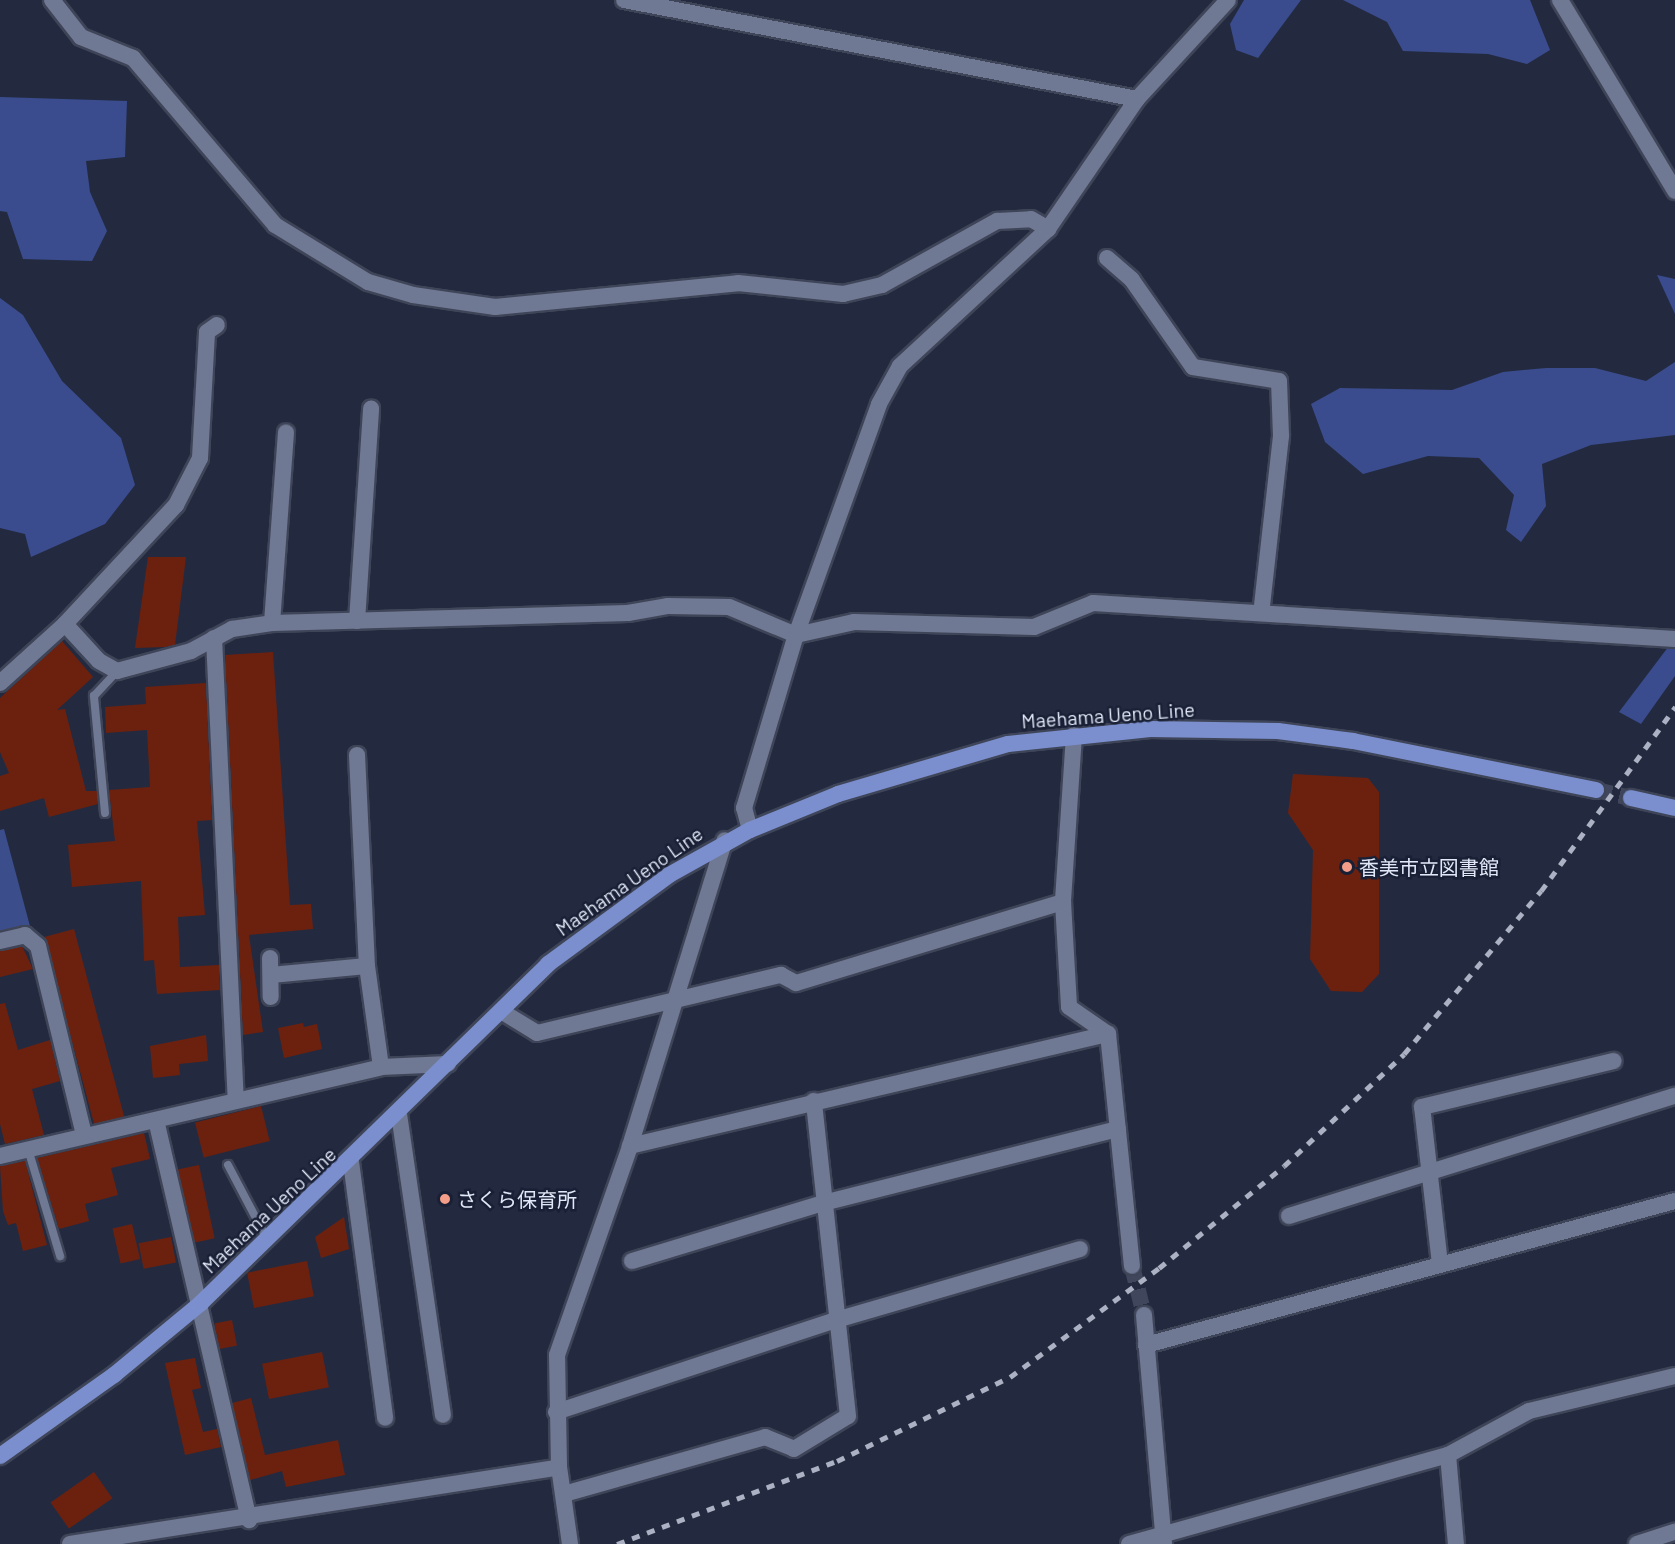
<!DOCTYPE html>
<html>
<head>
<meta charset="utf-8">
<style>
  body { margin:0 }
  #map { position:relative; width:1675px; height:1544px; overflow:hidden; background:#232a40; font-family:Barlow,"Noto Sans JP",sans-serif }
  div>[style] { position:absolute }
  .green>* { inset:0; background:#3c4d8c }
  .forest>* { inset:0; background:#3a4c8d }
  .building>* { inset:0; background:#6c210f; transform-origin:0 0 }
  .minor-tunnel>* { height:16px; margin-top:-8px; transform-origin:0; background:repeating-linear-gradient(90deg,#40465b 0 16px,transparent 0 24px) }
  .primary-tunnel>* { height:16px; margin-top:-8px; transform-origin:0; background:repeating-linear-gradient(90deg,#40465b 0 16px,transparent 0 24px) }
  .roads { filter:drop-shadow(2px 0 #3f4558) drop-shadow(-2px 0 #3f4558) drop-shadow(0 2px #3f4558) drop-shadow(0 -2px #3f4558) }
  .service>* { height:8px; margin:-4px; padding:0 4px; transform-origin:4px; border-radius:4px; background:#707994 }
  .minor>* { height:16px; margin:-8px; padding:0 8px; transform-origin:8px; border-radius:8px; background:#707994 }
  .primary>* { height:16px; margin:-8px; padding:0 8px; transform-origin:8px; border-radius:8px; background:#7b8fcf }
  .rail>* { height:4.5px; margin-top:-2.25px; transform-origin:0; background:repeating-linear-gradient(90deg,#acb2c3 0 8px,transparent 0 16px) }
  .dots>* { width:16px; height:16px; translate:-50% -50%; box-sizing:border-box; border:3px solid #192036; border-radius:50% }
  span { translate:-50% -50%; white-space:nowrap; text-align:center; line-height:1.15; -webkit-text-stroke:5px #192036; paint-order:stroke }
  .street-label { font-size:20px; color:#e2e8f7 }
  .poi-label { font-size:20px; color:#e2e8f7 }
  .left { translate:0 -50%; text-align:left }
</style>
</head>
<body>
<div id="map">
  <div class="green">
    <div style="clip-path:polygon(4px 829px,31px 930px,0 937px,0 830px)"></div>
  </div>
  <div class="forest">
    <div style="clip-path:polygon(1244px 0,1301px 0,1258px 58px,1236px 50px,1230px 24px)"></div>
    <div style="clip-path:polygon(1343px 0,1530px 0,1550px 50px,1527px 64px,1488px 54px,1403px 51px,1387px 22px)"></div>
    <div style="clip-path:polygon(0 97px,127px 101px,125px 157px,86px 161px,90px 192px,107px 231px,92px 261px,23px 259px,7px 212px,0 211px)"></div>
    <div style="clip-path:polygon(1657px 275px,1675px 279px,1675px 314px)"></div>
    <div style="clip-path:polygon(0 298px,23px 315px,62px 381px,121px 438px,135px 485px,105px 524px,31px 557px,25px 534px,0 528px)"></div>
    <div style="clip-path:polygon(1675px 362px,1675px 435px,1591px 445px,1542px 464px,1546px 506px,1521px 542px,1506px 530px,1514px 495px,1479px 458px,1428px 456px,1363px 474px,1325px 442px,1311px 404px,1340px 388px,1452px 390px,1503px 372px,1546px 368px,1595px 368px,1646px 381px)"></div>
    <div style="clip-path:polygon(1675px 638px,1675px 676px,1641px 724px,1619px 712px)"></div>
  </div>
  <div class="building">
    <div style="clip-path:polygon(148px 557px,186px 557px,175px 645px,165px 647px,135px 648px)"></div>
    <div style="clip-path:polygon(62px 641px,93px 677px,57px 710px,65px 709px,86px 791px,97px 791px,98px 804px,49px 817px,44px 798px,0 811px,0 776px,9px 773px,0 752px,0 698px)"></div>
    <div style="clip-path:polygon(273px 652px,290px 905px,311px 904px,313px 929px,249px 935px,263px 1032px,243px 1035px,225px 655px)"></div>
    <div style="clip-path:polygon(206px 683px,212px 820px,197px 821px,205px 915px,178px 917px,180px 967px,219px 965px,220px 990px,157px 994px,154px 960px,144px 961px,141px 881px,72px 887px,68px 845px,115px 841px,109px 790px,150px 787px,147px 730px,106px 733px,105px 707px,146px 704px,145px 687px)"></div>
    <div style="clip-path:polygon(1293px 774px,1368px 778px,1379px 792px,1379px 974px,1362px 992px,1331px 991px,1310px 959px,1313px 850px,1288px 813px)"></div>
    <div style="left:74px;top:929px;width:194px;height:31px;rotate:75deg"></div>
    <div style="clip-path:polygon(22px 946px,33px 969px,0 977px,0 951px)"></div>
    <div style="clip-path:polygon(5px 1003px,18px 1050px,50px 1040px,60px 1081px,32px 1089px,44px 1135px,5px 1144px,0 1124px,0 1004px)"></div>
    <div style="clip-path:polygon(303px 1023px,304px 1027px,317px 1024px,322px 1049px,284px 1058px,278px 1028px)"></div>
    <div style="clip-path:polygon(206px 1035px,208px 1061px,179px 1064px,180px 1075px,153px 1078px,150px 1046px)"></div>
    <div style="left:261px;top:1106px;width:36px;height:68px;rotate:76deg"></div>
    <div style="clip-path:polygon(144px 1133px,150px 1159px,111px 1168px,118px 1195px,85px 1204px,89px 1221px,59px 1229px,37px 1158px)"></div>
    <div style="clip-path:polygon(25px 1161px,47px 1245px,23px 1251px,16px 1223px,8px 1225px,3px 1211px,0 1166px)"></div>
    <div style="left:199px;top:1165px;width:75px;height:22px;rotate:78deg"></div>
    <div style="clip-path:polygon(344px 1217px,349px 1249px,321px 1258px,315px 1237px)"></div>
    <div style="left:132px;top:1224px;width:36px;height:20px;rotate:77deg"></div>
    <div style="left:171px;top:1237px;width:26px;height:33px;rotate:79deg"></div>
    <div style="left:307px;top:1261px;width:36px;height:61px;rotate:79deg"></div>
    <div style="left:232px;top:1320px;width:26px;height:18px;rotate:79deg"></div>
    <div style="left:322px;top:1352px;width:36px;height:61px;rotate:79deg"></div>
    <div style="clip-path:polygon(195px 1358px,201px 1388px,192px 1390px,203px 1432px,217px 1429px,221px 1447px,185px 1455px,165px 1363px)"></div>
    <div style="clip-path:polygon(251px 1398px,265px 1455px,338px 1440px,345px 1475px,286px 1487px,282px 1471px,250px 1480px,232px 1403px)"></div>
    <div style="left:94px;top:1472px;width:32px;height:53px;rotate:55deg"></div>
  </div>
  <div class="minor-tunnel">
    <div style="left:1132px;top:1266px;width:50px;rotate:76.2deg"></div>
  </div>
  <div class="primary-tunnel">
    <div style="left:1596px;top:790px;width:36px;rotate:13deg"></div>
  </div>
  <div class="roads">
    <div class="service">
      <div style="left:105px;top:813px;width:118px;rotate:-95.4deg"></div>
      <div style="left:94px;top:696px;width:34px;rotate:-47deg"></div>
      <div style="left:28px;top:1149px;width:112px;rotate:73.3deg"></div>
      <div style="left:228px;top:1165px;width:84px;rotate:62.2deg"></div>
    </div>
    <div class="minor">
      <div style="left:52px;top:0;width:47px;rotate:51.9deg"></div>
      <div style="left:81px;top:37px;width:56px;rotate:22deg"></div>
      <div style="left:133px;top:58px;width:219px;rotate:49.6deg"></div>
      <div style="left:275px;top:225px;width:109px;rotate:31.5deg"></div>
      <div style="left:368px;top:282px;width:47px;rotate:16.1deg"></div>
      <div style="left:413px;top:295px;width:83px;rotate:8.3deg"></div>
      <div style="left:495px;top:307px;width:244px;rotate:-5.6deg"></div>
      <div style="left:738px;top:283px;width:106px;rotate:6deg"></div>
      <div style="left:843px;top:294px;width:40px;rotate:-13deg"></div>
      <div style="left:882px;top:285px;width:132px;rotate:-29.1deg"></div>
      <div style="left:997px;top:221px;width:34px;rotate:-3deg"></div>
      <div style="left:1031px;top:219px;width:20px;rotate:30deg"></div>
      <div style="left:624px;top:0;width:522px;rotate:10.92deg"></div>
      <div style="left:1560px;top:0;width:223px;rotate:58.9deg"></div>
      <div style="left:1107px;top:258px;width:33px;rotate:41deg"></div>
      <div style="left:1132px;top:280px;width:106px;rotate:55deg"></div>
      <div style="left:1193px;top:367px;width:87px;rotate:9.2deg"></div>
      <div style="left:1279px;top:381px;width:55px;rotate:87.9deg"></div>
      <div style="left:1281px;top:436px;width:178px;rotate:96.4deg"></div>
      <div style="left:357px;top:621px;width:213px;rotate:-86.2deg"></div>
      <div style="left:272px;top:623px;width:191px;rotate:-85.8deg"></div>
      <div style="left:65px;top:624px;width:50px;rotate:47.4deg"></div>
      <div style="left:99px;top:661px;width:21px;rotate:29deg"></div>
      <div style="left:117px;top:671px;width:77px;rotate:-15.1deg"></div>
      <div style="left:191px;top:651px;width:47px;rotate:-28.2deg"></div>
      <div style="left:232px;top:629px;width:40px;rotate:-8.5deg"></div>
      <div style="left:272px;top:623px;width:356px;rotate:-1.6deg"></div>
      <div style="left:628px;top:613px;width:41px;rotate:-9.9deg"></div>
      <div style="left:668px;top:606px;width:61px;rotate:0.9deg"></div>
      <div style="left:729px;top:607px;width:73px;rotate:22.7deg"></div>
      <div style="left:796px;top:635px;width:59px;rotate:-12.6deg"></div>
      <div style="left:854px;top:622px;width:180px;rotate:1.6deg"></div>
      <div style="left:1034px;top:627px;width:64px;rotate:-22.1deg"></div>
      <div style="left:1093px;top:603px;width:583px;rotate:3.54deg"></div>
      <div style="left:214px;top:638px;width:463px;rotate:87.3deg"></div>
      <div style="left:0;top:683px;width:88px;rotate:-42.2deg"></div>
      <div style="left:65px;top:624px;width:163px;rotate:-47deg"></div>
      <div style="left:176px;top:505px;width:53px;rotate:-62.9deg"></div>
      <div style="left:200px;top:458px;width:126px;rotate:-86.8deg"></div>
      <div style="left:207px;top:332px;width:12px;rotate:-35deg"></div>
      <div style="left:1074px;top:735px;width:167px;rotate:93.8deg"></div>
      <div style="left:1063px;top:902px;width:105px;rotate:86.7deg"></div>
      <div style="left:1069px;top:1007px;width:47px;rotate:34.7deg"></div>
      <div style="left:1108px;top:1034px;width:233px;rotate:84.1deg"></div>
      <div style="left:357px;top:755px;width:211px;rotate:87.3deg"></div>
      <div style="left:367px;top:966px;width:102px;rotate:82.1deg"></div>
      <div style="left:750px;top:830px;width:23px;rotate:-105deg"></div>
      <div style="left:744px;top:808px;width:181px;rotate:-73.3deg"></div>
      <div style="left:796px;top:635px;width:245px;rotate:-70.2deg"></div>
      <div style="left:879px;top:404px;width:43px;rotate:-61.1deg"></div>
      <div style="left:900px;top:366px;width:202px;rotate:-42.8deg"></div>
      <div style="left:1048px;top:229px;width:158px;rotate:-55.6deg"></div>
      <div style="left:1137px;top:99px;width:134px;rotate:-47.4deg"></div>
      <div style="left:0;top:941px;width:26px;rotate:-13deg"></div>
      <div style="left:25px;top:935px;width:17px;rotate:40deg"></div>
      <div style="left:38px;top:946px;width:194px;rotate:76.3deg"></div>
      <div style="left:270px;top:958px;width:39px;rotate:89deg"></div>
      <div style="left:271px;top:975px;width:96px;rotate:-5.4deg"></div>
      <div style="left:501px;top:1011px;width:42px;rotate:31.4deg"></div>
      <div style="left:537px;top:1033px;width:251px;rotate:-13.4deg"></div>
      <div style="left:781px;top:975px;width:17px;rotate:28deg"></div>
      <div style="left:796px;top:983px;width:279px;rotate:-16.9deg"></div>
      <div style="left:399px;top:1114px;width:304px;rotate:81.7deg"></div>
      <div style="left:156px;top:1120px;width:411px;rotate:76.9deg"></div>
      <div style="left:630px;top:1146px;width:491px;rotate:-13.2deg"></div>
      <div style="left:0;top:1156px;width:391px;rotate:-13.1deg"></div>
      <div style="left:381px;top:1067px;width:67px;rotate:-2.6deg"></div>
      <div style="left:351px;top:1162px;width:258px;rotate:82.4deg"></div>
      <div style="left:1289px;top:1216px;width:404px;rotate:-17.3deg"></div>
      <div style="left:632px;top:1261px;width:200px;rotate:-16.9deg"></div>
      <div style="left:823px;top:1203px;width:304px;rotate:-14.1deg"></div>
      <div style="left:1440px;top:1264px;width:158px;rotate:-96.5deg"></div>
      <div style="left:1422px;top:1107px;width:197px;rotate:-13.5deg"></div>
      <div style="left:1144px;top:1315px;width:230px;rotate:85deg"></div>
      <div style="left:1146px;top:1345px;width:548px;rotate:-15.23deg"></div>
      <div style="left:556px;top:1412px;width:295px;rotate:-18.2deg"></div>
      <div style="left:836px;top:1320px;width:254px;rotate:-16.2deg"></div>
      <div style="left:1448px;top:1455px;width:89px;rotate:84.9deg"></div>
      <div style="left:564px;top:1494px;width:209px;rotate:-15.8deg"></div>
      <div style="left:765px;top:1437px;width:31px;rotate:22deg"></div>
      <div style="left:794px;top:1449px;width:63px;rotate:-31.4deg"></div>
      <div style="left:848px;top:1416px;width:317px;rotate:-96.2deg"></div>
      <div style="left:70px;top:1544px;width:495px;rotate:-8.9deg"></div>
      <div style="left:570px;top:1544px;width:78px;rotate:-98.1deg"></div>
      <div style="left:559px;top:1467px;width:112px;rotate:-91deg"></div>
      <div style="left:557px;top:1355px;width:221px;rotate:-70.7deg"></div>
      <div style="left:630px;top:1146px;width:320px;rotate:-72.8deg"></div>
      <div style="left:1129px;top:1544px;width:331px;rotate:-15.6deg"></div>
      <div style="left:1448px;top:1455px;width:92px;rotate:-28.5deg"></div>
      <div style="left:1529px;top:1411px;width:150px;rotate:-13.5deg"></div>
      <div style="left:1637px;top:1544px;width:40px;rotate:-18deg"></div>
    </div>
    <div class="primary">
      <div style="left:1631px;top:798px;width:45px;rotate:12.8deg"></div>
      <div style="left:0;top:1456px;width:140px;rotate:-35.4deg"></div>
      <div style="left:114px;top:1375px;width:113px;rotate:-39.6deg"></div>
      <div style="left:201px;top:1303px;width:485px;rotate:-44.3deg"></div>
      <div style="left:548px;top:964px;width:150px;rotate:-36.3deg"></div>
      <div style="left:669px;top:875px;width:93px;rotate:-29.1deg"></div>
      <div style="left:750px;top:830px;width:95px;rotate:-22.2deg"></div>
      <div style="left:838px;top:794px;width:177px;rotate:-16.4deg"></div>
      <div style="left:1008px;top:744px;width:143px;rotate:-6deg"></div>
      <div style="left:1150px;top:729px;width:128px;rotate:0.9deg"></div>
      <div style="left:1278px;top:731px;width:76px;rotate:7.6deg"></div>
      <div style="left:1353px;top:741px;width:248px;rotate:11.4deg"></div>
    </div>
  </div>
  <div class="rail">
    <div style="left:617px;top:1544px;width:235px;rotate:-20.7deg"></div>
    <div style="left:837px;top:1461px;width:192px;rotate:-25.9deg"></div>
    <div style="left:1010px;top:1377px;width:185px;rotate:-36.2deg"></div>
    <div style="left:1159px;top:1268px;width:161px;rotate:-39.2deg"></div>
    <div style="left:1284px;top:1166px;width:164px;rotate:-43deg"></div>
    <div style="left:1404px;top:1054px;width:213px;rotate:-50deg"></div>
    <div style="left:1541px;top:891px;width:228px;rotate:-53.9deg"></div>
  </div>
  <div class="dots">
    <div style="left:1347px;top:867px;background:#f49e89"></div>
    <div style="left:445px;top:1199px;background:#f49e89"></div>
  </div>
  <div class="street-label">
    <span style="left:1108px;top:715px;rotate:-4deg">Maehama Ueno Line</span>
    <span style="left:629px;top:881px;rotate:-35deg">Maehama Ueno Line</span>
    <span style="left:269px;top:1210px;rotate:-43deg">Maehama Ueno Line</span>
  </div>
  <div class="poi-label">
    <span class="left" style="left:1359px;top:867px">香美市立図書館</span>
    <span class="left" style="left:457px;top:1199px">さくら保育所</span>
  </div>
</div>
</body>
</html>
